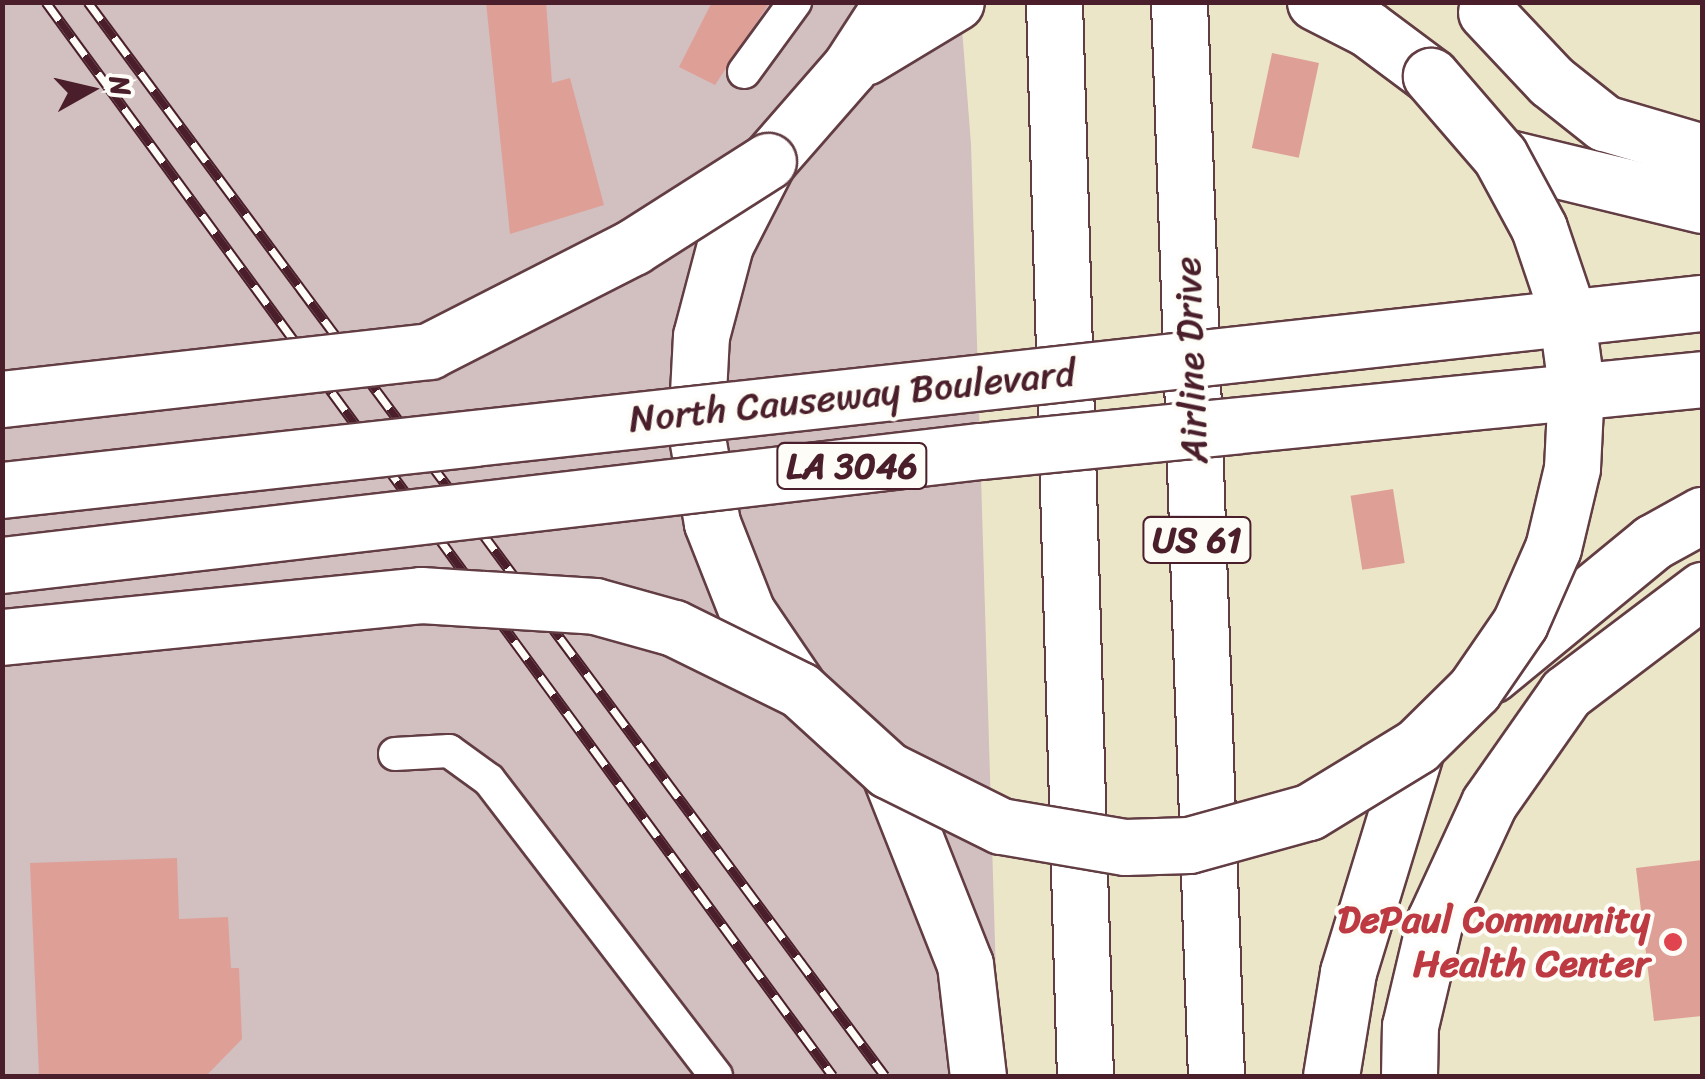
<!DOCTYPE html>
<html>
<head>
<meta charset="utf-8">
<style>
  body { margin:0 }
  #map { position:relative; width:1705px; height:1079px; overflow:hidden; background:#ece6c9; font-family:Sriracha,sans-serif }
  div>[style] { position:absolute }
  .industrial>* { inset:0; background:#d2bfc0 }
  .building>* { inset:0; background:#de9f97; transform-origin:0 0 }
  .roads { filter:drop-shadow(2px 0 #623d43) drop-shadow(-2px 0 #623d43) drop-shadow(0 2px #623d43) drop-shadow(0 -2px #623d43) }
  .lane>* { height:32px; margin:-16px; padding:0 16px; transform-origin:16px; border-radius:16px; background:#fff }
  .street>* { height:55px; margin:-27.5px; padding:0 27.5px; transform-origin:27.5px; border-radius:27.5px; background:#fff }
  .highway>* { height:55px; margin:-27.5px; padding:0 27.5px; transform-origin:27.5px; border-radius:27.5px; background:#fff }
  .rail>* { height:11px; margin-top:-5.5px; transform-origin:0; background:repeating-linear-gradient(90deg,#fdfcf7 0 22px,#4a1f2b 0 44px); box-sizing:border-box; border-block:2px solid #4a1f2b }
  .bridges { filter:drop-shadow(2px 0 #623d43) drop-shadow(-2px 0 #623d43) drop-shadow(0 2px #623d43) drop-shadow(0 -2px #623d43) }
  .highway-bridge>* { height:55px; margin:-27.5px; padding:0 27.5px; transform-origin:27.5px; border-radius:27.5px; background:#fff }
  .dots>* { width:28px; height:28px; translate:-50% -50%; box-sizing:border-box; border:5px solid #fdfcf7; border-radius:50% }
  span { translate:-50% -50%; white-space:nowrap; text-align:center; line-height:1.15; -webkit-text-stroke:8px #fdfcf7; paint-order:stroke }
  .shield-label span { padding:2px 8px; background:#fdfcf7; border:2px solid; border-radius:8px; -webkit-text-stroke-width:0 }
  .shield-label { font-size:35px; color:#4a1f2b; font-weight:700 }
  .street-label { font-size:38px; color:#4a1f2b }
  .health-label { font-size:38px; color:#be3a42; font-weight:700 }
  .right { translate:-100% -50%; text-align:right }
  .frame { position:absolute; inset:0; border:5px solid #4a1f2b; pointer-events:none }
  .north { position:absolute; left:40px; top:40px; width:100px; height:100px; -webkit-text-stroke:8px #fdfcf7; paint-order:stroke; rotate:82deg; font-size:28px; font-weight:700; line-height:40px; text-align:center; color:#4a1f2b }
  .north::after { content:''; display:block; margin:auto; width:35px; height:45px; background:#4a1f2b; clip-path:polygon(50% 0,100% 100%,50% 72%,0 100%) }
</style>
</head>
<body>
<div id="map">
  <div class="industrial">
    <div style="clip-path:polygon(2px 3px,960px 3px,971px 144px,999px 1076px,3px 1076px)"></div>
  </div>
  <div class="building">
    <div style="clip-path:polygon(486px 2px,546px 2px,552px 83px,570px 78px,604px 205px,510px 234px)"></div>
    <div style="clip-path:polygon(712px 2px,770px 2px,715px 85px,679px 67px)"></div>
    <div style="left:1272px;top:53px;width:48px;height:97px;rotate:12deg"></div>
    <div style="left:1393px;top:489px;width:75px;height:43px;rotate:81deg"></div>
    <div style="clip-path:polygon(177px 858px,179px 919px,228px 917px,231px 968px,239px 968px,242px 1039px,206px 1076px,39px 1076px,30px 863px)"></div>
    <div style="clip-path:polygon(1702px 860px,1702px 1016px,1654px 1021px,1636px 868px)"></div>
  </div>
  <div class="roads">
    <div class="lane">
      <div style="left:744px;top:72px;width:87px;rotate:-53.9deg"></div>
      <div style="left:395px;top:754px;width:54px;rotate:-3.2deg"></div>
      <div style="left:449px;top:751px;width:49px;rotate:35.9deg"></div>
      <div style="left:489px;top:780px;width:373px;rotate:52.5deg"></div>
    </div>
    <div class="street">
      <div style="left:1486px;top:12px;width:95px;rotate:46.7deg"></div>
      <div style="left:1551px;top:81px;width:68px;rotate:38.4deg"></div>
      <div style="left:1604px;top:123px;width:102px;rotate:16.5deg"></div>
      <div style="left:1409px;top:1076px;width:50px;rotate:-88.9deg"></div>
      <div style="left:1410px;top:1026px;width:109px;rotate:-76.7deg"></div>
      <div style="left:1435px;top:920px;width:129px;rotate:-65.2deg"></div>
      <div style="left:1489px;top:803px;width:134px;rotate:-55deg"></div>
      <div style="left:1566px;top:693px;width:171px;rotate:-37.1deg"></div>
    </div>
    <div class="highway">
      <div style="left:1054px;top:2px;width:1074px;rotate:88.35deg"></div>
      <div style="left:1179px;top:2px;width:1075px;rotate:88.03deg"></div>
      <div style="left:1315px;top:2px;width:59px;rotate:27deg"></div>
      <div style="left:1368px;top:29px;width:79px;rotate:36.7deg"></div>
      <div style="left:865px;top:57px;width:106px;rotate:-31.1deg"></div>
      <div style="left:1500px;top:156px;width:208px;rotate:13.6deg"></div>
      <div style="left:1491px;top:675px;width:210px;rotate:-39.4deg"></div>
      <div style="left:1653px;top:542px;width:56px;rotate:-28.9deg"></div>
      <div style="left:800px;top:690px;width:94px;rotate:-124.2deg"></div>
      <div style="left:747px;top:612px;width:96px;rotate:-111.5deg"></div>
      <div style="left:712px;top:523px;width:93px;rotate:-99.9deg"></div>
      <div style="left:696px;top:431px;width:95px;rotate:-87deg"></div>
      <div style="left:701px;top:336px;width:94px;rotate:-75.2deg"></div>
      <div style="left:725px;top:245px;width:94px;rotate:-62.9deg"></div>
      <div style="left:768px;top:161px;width:125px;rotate:-48.9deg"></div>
      <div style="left:850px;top:67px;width:77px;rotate:-57.1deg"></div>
      <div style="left:888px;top:770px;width:209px;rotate:68.4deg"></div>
      <div style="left:965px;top:964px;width:113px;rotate:83.4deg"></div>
      <div style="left:1331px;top:1076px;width:105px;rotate:-80.7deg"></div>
      <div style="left:1348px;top:972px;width:236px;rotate:-73deg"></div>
    </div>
  </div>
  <div class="rail">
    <div style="left:46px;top:2px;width:1331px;rotate:53.77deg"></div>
    <div style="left:88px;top:2px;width:1337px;rotate:53.42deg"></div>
  </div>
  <div class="bridges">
    <div class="highway-bridge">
      <div style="left:2px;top:399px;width:430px;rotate:-6.4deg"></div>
      <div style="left:429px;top:351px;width:229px;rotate:-27deg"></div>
      <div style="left:633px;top:247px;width:160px;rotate:-32.5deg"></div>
      <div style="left:2px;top:490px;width:1710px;rotate:-6.28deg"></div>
      <div style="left:2px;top:565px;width:985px;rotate:-6.65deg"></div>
      <div style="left:980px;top:451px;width:726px;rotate:-5.69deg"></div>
      <div style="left:2px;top:637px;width:421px;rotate:-5.7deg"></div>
      <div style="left:421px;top:595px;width:174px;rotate:3.6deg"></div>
      <div style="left:595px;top:606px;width:82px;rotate:15.6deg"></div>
      <div style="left:674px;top:628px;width:140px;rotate:26.2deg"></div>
      <div style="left:800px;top:690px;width:119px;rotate:42.3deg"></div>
      <div style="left:888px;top:770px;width:126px;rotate:26.4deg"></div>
      <div style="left:1001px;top:826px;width:126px;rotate:9.6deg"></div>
      <div style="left:1125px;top:847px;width:64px;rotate:-1.8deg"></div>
      <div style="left:1189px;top:845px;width:124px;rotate:-15.4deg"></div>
      <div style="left:1309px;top:812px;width:127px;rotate:-31.4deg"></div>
      <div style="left:1417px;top:746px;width:80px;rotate:-44.5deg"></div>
      <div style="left:1474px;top:690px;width:81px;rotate:-55.5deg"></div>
      <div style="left:1520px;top:623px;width:82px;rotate:-66.3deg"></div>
      <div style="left:1553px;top:548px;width:82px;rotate:-76.6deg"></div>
      <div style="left:1572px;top:468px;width:82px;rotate:-87.2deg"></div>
      <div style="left:1576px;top:386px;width:82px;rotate:-97.7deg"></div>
      <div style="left:1565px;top:305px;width:81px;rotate:-108.7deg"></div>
      <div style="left:1539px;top:228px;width:82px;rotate:-118.4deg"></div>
      <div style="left:1500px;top:156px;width:106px;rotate:-130.8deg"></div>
    </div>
  </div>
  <div class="dots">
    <div style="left:1673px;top:942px;background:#e0444e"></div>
  </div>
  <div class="shield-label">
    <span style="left:852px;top:466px">LA 3046</span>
    <span style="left:1197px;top:540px">US 61</span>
  </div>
  <div class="street-label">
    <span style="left:1191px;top:360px;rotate:-92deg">Airline Drive</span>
    <span style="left:852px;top:396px;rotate:-6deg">North Causeway Boulevard</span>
  </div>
  <div class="health-label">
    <span class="right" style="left:1650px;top:942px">DePaul Community<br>Health Center</span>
  </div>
  <div class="frame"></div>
  <div class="north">N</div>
</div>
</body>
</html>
